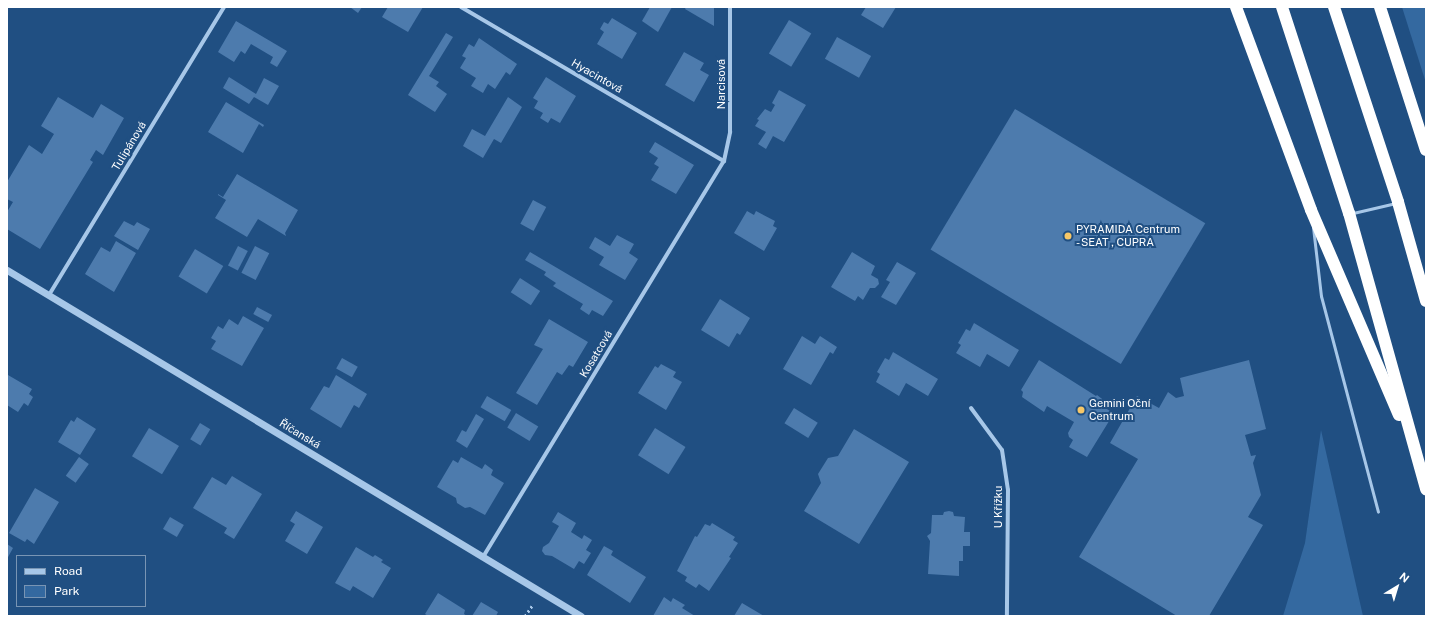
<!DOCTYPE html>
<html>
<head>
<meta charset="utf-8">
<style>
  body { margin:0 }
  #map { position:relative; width:1433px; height:623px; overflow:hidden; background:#204f82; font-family:"Public Sans",sans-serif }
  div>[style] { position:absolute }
  .green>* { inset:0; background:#3469a0 }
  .building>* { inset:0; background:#4d7bad; transform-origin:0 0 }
  .path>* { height:2.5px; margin-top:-1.25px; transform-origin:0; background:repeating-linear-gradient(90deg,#a7c7e8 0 2px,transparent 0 5px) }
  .service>* { height:3px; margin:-1.5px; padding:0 1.5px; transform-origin:1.5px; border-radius:1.5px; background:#a7c7e8 }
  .minor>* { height:4px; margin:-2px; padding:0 2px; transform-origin:2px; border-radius:2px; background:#a7c7e8 }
  .tertiary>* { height:7px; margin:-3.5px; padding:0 3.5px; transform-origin:3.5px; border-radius:3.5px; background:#a7c7e8 }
  .motorway>* { height:12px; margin:-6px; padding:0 6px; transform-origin:6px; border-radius:6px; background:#fff }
  .dots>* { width:11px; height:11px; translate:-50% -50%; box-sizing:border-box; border:2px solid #204f82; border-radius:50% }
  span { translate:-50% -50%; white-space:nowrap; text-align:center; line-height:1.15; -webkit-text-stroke:4px #204f82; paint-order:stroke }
  .street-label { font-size:11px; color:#fff }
  .poi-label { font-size:11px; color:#fff }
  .left { translate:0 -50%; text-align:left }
  .frame { position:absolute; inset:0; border:8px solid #fff; pointer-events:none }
  .legend { position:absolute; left:16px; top:555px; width:130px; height:52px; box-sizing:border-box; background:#204f82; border:1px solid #7995b4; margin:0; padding:5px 7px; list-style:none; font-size:12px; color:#fff }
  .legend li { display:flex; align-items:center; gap:8px; height:20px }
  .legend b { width:20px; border:1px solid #7995b4 }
  .north { position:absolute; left:1377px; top:567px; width:40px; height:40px; -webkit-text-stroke:3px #204f82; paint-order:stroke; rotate:38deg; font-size:11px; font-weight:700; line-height:16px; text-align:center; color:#fff }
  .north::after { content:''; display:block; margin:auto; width:14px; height:18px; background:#fff; clip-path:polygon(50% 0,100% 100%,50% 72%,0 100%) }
</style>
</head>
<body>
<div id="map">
  <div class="green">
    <div style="clip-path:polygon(1402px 7px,1426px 7px,1426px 83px)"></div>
    <div style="clip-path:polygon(1321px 430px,1363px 616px,1283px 616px,1305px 543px)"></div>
  </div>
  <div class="building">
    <div style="clip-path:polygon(350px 7px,362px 7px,358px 13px)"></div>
    <div style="clip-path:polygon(388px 7px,423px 7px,408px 32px,382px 17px)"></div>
    <div style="clip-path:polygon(650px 7px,672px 7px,658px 32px,642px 21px)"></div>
    <div style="clip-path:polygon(686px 7px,714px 7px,714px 26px,685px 9px)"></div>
    <div style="clip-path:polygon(866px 7px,896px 7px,883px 28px,861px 15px)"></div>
    <div style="clip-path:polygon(612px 18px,637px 33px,622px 59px,597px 44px,604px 32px,600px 29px,604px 22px,608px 24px)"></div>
    <div style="left:789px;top:20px;width:26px;height:39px;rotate:31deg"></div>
    <div style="clip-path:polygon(236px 21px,287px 51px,277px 67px,270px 63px,273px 57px,251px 44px,245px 54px,241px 51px,234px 62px,218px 52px)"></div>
    <div style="clip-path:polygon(446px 33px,453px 37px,429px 76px,439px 82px,436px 86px,447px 94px,435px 112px,408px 95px)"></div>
    <div style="left:837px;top:37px;width:39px;height:25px;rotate:29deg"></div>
    <div style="clip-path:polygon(479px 38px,517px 64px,510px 75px,506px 72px,495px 89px,488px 84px,483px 93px,471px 86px,476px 78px,460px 68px,466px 58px,462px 56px,469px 44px,474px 47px)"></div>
    <div style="clip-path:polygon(684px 52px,704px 63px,700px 70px,709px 75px,694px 102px,665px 85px)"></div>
    <div style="clip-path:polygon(229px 77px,256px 94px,264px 78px,279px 86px,268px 105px,254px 97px,249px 104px,223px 88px)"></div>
    <div style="clip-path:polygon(546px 77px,576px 96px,560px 123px,551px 118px,548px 123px,540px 118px,543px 113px,534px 108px,538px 101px,533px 98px)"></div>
    <div style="clip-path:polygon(779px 90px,806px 105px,784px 142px,773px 136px,766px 149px,758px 144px,766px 132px,755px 126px,759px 120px,757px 119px,765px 109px,771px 112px,775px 105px,772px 103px)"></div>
    <div style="clip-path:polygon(58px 97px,93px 118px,101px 104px,124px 118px,103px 155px,96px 150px,90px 160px,93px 162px,40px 249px,7px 229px,7px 212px,13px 202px,7px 199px,7px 182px,29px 145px,42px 154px,54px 134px,41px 126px)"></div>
    <div style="clip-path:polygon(508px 97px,522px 107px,501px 143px,494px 139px,483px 158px,463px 146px,472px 129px,485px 136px)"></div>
    <div style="clip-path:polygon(226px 102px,264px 125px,263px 127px,259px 124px,243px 153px,208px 132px)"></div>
    <div style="left:1015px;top:109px;width:222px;height:164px;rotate:31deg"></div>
    <div style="clip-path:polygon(655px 142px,694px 165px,676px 194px,651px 180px,659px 167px,654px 164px,658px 158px,649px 152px)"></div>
    <div style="clip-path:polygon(237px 174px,298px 210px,285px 233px,286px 236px,258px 219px,247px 237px,215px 218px,226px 200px,218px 195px,218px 194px,223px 197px)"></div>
    <div style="left:533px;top:200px;width:15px;height:27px;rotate:28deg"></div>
    <div style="clip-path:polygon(747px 211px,754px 215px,756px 211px,775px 221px,773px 226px,777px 228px,764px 251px,734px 233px)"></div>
    <div style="clip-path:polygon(124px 221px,134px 226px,137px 222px,150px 229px,138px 250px,114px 236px)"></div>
    <div style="clip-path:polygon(617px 235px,634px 244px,629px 253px,638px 259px,625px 280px,599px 265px,604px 257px,589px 248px,595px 237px,610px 246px)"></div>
    <div style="clip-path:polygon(116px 241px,136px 253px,114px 292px,85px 274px,101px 247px,110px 252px)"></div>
    <div style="left:238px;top:246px;width:11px;height:22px;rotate:27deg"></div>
    <div style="left:255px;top:246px;width:16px;height:30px;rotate:27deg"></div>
    <div style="left:195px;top:249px;width:33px;height:32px;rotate:31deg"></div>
    <div style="clip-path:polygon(530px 252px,613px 301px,603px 316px,592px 310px,589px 315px,580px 309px,583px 304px,553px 286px,556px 283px,544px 275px,546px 272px,525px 260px)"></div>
    <div style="clip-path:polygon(852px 252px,875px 266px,871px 275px,878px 279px,879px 284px,875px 288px,870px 288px,863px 300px,858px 296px,855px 301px,831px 287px)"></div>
    <div style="clip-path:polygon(897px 262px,916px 273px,896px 305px,881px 297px,890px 282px,886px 280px)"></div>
    <div style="left:520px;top:278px;width:24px;height:17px;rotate:33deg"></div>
    <div style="clip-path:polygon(720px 299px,750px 318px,740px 335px,737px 333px,729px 347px,701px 330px)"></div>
    <div style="left:257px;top:307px;width:17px;height:8px;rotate:28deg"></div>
    <div style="clip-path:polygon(243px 316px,264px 328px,242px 366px,211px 349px,216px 341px,211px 338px,218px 326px,223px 329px,229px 319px,238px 325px)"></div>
    <div style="clip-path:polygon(549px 319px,588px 342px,573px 367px,569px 365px,562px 375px,557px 372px,537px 405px,516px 393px,543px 349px,534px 345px)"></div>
    <div style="clip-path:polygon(974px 323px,1019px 350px,1009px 367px,987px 354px,980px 367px,956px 353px,961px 345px,958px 343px,966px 329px,970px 331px)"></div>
    <div style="clip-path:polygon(802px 336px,815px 344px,820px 336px,837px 347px,833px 354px,830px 352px,811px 385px,783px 369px)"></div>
    <div style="clip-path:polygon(893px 352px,938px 379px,928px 396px,906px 383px,899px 396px,876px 382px,880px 374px,877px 372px,885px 358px,889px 360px)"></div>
    <div style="left:342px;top:358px;width:18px;height:12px;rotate:29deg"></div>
    <div style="clip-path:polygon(1039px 360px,1096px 396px,1097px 395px,1106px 402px,1105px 408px,1114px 413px,1087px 457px,1069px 447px,1073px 440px,1069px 437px,1068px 433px,1074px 422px,1047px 406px,1044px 412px,1022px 397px,1023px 392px,1021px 390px)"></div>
    <div style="clip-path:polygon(1249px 360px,1266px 429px,1245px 435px,1251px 456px,1256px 455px,1253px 463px,1261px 495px,1248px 517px,1263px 525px,1209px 616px,1177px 616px,1079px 557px,1138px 459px,1110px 443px,1137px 396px,1159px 408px,1168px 392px,1176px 398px,1184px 396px,1180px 378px)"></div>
    <div style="clip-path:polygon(661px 364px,676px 372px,673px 377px,682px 382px,666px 410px,638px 393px,655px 366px,658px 368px)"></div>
    <div style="clip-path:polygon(8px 375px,32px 389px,29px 394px,33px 397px,28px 406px,24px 403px,18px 412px,7px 405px)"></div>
    <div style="clip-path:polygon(336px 375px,367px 394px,359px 408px,354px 405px,341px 428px,310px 409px,324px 386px,329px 388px)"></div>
    <div style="left:487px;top:396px;width:28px;height:13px;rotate:30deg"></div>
    <div style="left:794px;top:408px;width:28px;height:18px;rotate:32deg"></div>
    <div style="left:516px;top:413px;width:26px;height:17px;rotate:31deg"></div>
    <div style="clip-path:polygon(476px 414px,484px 419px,467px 448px,456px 441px,462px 430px,466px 432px)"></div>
    <div style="clip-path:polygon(77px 417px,96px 429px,80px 455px,58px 442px,71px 420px,74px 422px)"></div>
    <div style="left:200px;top:423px;width:12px;height:19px;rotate:31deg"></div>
    <div style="left:149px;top:428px;width:35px;height:33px;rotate:31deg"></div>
    <div style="left:655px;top:428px;width:36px;height:32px;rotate:32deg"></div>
    <div style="clip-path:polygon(854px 429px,909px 462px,859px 544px,804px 511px,821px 483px,818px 474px,828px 458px,838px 456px)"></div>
    <div style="left:79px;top:457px;width:12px;height:23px;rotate:35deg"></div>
    <div style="clip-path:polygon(461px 457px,482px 469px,485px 464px,493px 470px,491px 475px,504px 483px,485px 515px,470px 507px,465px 508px,457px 503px,456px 498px,437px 487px,453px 460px,458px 463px)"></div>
    <div style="clip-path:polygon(232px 476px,262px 494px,234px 539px,224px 533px,227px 528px,193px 508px,212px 477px,226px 485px)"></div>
    <div style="clip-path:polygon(35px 488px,59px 502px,34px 544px,27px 539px,25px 542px,9px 533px)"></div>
    <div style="clip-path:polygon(296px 511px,323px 527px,307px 554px,285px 541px,295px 524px,290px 521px)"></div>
    <div style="clip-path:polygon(949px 511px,953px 512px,954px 516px,965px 517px,964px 532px,970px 532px,970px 546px,963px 546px,963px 561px,959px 561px,959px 576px,928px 574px,930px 541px,927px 536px,931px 533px,932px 515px,943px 515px,944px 512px)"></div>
    <div style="clip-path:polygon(558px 512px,576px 523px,571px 532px,582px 539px,584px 535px,592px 540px,586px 550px,591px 553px,584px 564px,579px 561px,574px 569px,552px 556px,545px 555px,542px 551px,543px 547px,549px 543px,559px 526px,552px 522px)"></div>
    <div style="left:170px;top:517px;width:16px;height:14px;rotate:30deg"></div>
    <div style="clip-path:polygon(712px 523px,735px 537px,733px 540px,738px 543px,729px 557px,731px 558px,709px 591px,699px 584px,696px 588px,685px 581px,687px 577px,677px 571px,695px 536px,697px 537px,705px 524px,710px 526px)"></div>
    <div style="clip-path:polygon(7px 544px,13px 548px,7px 559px)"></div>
    <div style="clip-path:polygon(604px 546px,613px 551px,611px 555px,646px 577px,630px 603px,587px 575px)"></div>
    <div style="clip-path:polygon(356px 547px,373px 557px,375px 555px,383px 560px,381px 562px,391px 568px,373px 598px,353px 586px,350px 591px,335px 583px)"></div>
    <div style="clip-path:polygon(438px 593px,465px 610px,464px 614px,467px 616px,428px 616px,425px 614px)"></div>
    <div style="clip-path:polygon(664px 597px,671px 602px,673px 598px,685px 605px,682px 608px,695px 616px,653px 616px)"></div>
    <div style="clip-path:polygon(481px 602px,498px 612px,496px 616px,472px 616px)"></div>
    <div style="clip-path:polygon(742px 603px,764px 616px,734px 616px)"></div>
  </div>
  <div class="path">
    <div style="left:525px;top:616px;width:14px;rotate:-56deg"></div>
  </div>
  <div class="service">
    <div style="left:1353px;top:213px;width:44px;rotate:-13.1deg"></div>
    <div style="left:1313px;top:227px;width:69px;rotate:83.4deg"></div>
    <div style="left:1321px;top:296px;width:223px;rotate:75.2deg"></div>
  </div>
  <div class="minor">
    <div style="left:461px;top:7px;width:305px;rotate:30.4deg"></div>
    <div style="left:49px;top:295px;width:337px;rotate:-58.7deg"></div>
    <div style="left:971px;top:408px;width:52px;rotate:53.6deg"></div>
    <div style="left:1002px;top:450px;width:40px;rotate:81.5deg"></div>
    <div style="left:1008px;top:490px;width:126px;rotate:90.5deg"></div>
    <div style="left:483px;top:557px;width:464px;rotate:-58.7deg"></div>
    <div style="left:724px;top:161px;width:30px;rotate:-78deg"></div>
    <div style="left:730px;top:132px;width:125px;rotate:-90deg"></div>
  </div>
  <div class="tertiary">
    <div style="left:7px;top:270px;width:670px;rotate:31.08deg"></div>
  </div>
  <div class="motorway">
    <div style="left:1236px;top:7px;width:216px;rotate:69.7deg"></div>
    <div style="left:1311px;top:210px;width:223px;rotate:66.8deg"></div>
    <div style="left:1282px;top:7px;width:217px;rotate:72deg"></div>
    <div style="left:1349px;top:213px;width:287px;rotate:74.4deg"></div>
    <div style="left:1334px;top:7px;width:205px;rotate:71.8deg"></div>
    <div style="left:1398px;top:202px;width:103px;rotate:74.2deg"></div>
    <div style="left:1380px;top:7px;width:150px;rotate:72.2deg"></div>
  </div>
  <div class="dots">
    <div style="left:1068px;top:236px;background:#f6c768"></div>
    <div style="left:1081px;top:410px;background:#f6c768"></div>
  </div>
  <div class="street-label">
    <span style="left:597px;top:76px;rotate:30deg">Hyacintová</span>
    <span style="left:721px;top:84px;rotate:-90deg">Narcisová</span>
    <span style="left:129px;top:146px;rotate:-59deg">Tulipánová</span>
    <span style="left:596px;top:354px;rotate:-59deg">Kosatcová</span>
    <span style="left:300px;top:434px;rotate:31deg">Říčanská</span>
    <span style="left:998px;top:507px;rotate:-90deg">U Křížku</span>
  </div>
  <div class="poi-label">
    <span class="left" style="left:1076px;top:236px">PYRAMIDA Centrum<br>- SEAT , CUPRA</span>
    <span class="left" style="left:1089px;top:410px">Gemini Oční<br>Centrum</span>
  </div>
  <div class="frame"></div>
  <ul class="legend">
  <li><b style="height:5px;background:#a7c7e8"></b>Road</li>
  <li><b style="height:11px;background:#3469a0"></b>Park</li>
  </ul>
  <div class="north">N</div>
</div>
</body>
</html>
